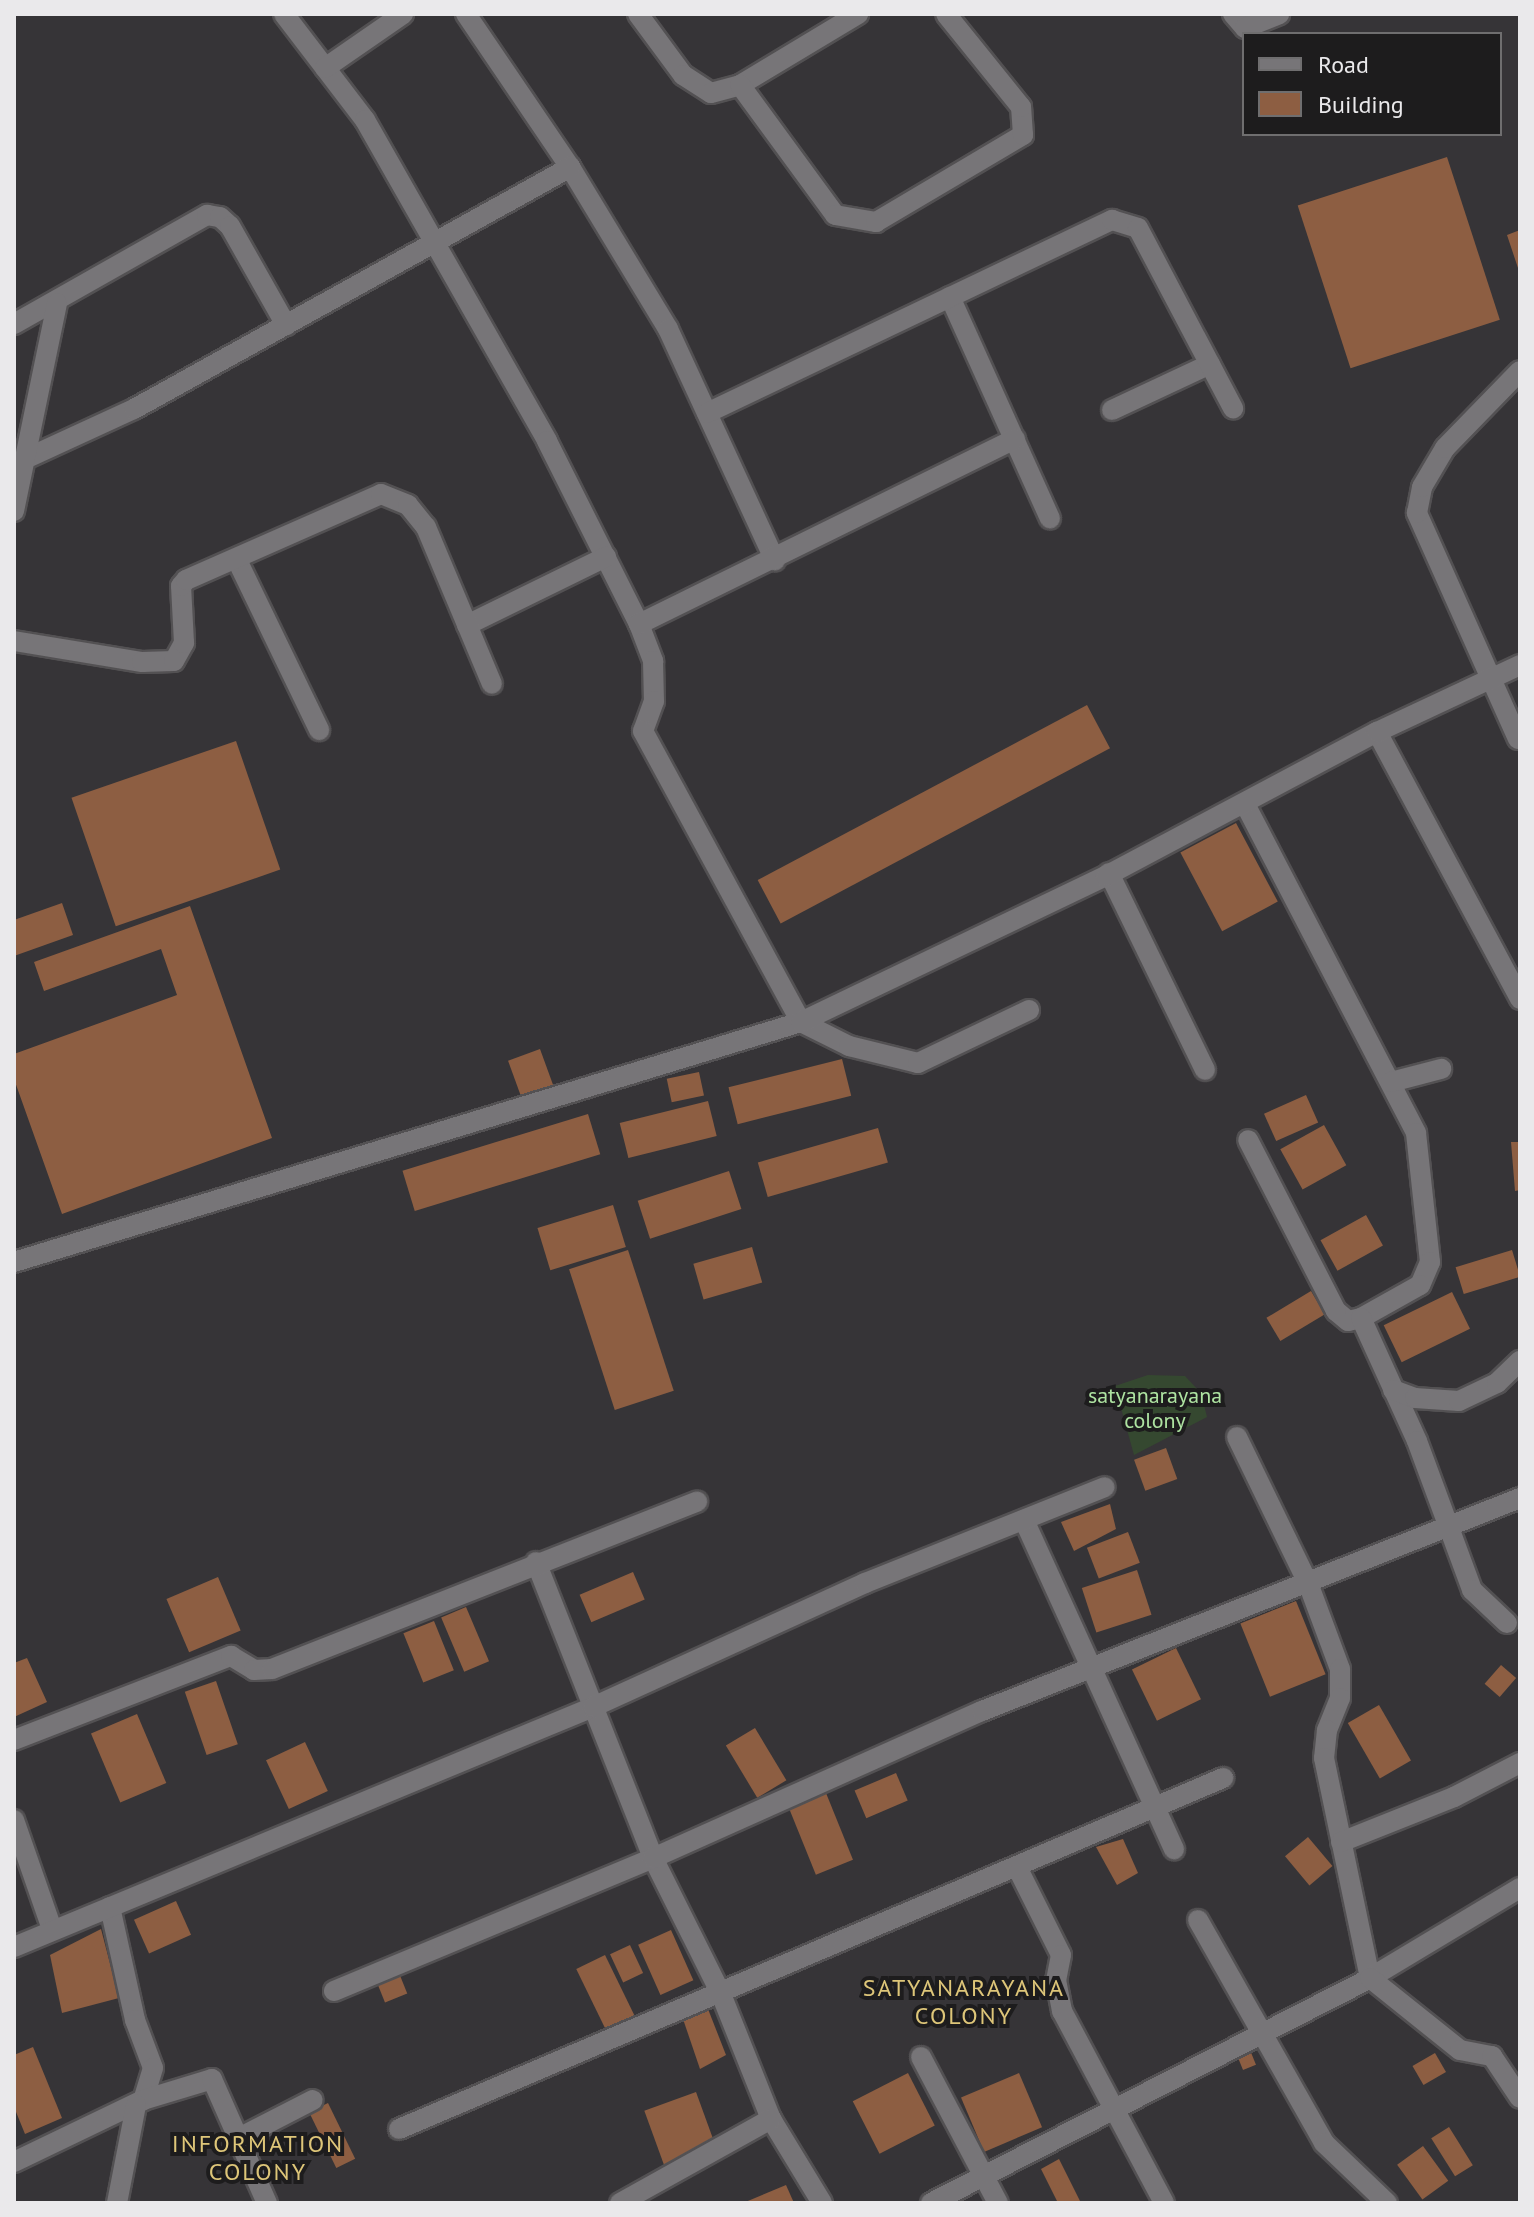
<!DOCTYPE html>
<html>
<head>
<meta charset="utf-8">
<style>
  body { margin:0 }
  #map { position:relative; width:1534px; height:2217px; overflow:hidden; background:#363437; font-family:"PT Sans",sans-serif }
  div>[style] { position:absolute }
  .green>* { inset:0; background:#354830 }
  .building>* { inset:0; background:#8d5e42; transform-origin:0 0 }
  .roads { filter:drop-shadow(2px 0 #535153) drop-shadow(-2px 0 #535153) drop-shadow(0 2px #535153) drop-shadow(0 -2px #535153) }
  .street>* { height:20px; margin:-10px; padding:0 10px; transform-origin:10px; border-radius:10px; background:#777578 }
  span { translate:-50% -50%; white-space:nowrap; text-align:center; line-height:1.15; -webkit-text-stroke:8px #1d1c1d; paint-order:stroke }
  .park-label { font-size:22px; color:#aee3a1 }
  .neighbourhood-label { font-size:24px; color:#dec679; letter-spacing:2px }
  .frame { position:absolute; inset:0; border:16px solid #eae9eb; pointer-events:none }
  .legend { position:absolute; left:1242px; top:32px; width:260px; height:104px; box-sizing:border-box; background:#1d1c1d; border:2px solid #6f6e6f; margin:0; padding:10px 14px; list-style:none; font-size:24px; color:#eae9eb }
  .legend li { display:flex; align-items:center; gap:16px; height:40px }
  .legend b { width:40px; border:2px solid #6f6e6f }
</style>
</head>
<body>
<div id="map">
  <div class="green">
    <div style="clip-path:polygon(1148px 1375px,1185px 1376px,1201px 1393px,1207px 1417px,1134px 1455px,1115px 1386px)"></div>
  </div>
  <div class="building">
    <div style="left:1447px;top:157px;width:171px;height:157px;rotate:72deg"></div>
    <div style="clip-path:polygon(1520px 230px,1520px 271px,1519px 271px,1507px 235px)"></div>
    <div style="left:1087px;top:705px;width:49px;height:373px;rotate:62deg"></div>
    <div style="left:236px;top:741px;width:136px;height:174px;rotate:71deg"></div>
    <div style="left:1236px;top:823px;width:89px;height:63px;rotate:62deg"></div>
    <div style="clip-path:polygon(62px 903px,73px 935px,14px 956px,14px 920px)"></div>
    <div style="clip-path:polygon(190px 906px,272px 1138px,62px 1214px,14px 1079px,14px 1054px,177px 995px,161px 949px,44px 991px,34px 962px)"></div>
    <div style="left:540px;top:1049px;width:41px;height:34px;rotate:70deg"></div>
    <div style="left:842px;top:1059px;width:38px;height:117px;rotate:76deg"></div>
    <div style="left:699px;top:1072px;width:24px;height:33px;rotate:78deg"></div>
    <div style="left:1306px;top:1095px;width:30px;height:46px;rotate:66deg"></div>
    <div style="left:708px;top:1101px;width:36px;height:91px;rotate:76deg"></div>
    <div style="left:588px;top:1114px;width:42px;height:194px;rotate:73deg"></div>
    <div style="left:1324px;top:1125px;width:46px;height:50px;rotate:61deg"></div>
    <div style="left:878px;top:1128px;width:36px;height:125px;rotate:74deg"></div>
    <div style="clip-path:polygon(1511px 1142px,1520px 1142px,1520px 1190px,1515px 1191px)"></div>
    <div style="left:729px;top:1171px;width:40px;height:96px;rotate:72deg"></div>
    <div style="left:613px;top:1205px;width:44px;height:79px;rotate:73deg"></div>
    <div style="left:1366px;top:1215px;width:35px;height:52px;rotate:61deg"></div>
    <div style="left:752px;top:1247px;width:37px;height:61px;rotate:74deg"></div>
    <div style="left:628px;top:1250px;width:148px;height:62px;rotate:72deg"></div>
    <div style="left:1512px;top:1250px;width:28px;height:59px;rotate:73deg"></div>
    <div style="left:1311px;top:1291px;width:27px;height:52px;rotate:59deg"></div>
    <div style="left:1452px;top:1292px;width:41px;height:76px;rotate:64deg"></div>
    <div style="left:1166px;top:1448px;width:33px;height:34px;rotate:70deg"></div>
    <div style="clip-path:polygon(1110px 1504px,1116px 1529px,1074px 1551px,1061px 1522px)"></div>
    <div style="left:1128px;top:1532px;width:33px;height:44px;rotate:69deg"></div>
    <div style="left:1137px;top:1570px;width:47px;height:58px;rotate:72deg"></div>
    <div style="left:633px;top:1572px;width:30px;height:58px;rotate:67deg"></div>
    <div style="left:218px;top:1577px;width:58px;height:56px;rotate:67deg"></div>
    <div style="left:1296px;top:1601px;width:79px;height:60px;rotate:68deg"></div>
    <div style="left:466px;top:1607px;width:59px;height:27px;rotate:67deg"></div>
    <div style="left:434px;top:1621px;width:53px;height:33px;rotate:68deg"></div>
    <div style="left:1176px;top:1648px;width:57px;height:49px;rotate:64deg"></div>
    <div style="clip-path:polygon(27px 1658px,47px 1702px,14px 1717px,14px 1663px)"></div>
    <div style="left:1501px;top:1665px;width:20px;height:25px;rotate:41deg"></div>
    <div style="left:216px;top:1681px;width:67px;height:33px;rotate:71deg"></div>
    <div style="left:1379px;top:1705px;width:64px;height:36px;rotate:60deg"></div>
    <div style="left:137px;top:1714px;width:75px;height:50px;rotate:67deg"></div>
    <div style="left:755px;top:1728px;width:61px;height:34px;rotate:59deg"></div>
    <div style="left:305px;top:1742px;width:54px;height:43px;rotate:65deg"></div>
    <div style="left:896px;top:1773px;width:30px;height:45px;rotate:67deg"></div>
    <div style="left:826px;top:1793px;width:72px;height:40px;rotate:68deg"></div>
    <div style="left:1308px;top:1837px;width:38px;height:30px;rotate:50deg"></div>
    <div style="clip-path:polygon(1123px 1839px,1138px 1873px,1117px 1885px,1096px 1847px)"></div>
    <div style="left:176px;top:1901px;width:37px;height:46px;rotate:66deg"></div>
    <div style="clip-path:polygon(101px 1929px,119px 1998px,62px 2013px,50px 1955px)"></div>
    <div style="left:671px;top:1930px;width:55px;height:36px;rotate:66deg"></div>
    <div style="left:630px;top:1945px;width:31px;height:22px;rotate:65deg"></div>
    <div style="left:605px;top:1955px;width:70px;height:32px;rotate:64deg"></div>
    <div style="left:399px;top:1973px;width:22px;height:24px;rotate:68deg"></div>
    <div style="clip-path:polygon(708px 2009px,726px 2055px,700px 2069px,683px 2019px)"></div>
    <div style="clip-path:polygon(33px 2047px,62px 2118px,25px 2134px,14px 2107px,14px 2055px)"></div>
    <div style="left:1250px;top:2050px;width:16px;height:14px;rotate:68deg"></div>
    <div style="left:1435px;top:2053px;width:22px;height:26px;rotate:60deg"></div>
    <div style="left:908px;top:2073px;width:59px;height:62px;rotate:63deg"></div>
    <div style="left:1019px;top:2073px;width:59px;height:63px;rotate:67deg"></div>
    <div style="left:696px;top:2092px;width:59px;height:55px;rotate:70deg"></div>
    <div style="left:328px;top:2103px;width:62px;height:21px;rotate:64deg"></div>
    <div style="left:1449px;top:2127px;width:45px;height:21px;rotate:58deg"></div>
    <div style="left:1423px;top:2146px;width:43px;height:32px;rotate:54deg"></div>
    <div style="clip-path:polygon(1059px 2159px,1081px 2203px,1058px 2203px,1041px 2169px)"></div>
    <div style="clip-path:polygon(786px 2185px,794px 2203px,743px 2203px)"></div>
  </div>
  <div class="roads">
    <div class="street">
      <div style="left:284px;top:14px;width:133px;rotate:52.6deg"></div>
      <div style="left:365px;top:120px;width:369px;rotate:60.4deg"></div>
      <div style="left:547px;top:441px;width:205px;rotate:63.3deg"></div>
      <div style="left:639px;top:624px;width:40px;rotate:69deg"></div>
      <div style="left:653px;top:661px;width:40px;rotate:88.6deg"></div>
      <div style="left:654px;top:701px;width:32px;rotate:110deg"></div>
      <div style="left:643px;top:731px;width:331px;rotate:61.5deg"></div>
      <div style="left:801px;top:1022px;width:54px;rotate:26.6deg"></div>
      <div style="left:849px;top:1046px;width:71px;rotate:13.8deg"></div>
      <div style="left:918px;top:1063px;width:123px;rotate:-25.5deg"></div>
      <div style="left:466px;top:14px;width:185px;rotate:55.8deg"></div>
      <div style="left:570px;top:167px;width:189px;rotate:58.8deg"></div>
      <div style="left:668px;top:329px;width:255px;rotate:65.2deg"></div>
      <div style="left:638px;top:14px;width:76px;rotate:53.6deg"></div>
      <div style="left:683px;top:75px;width:33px;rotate:33deg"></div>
      <div style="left:711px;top:93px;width:30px;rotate:-15deg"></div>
      <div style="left:740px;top:85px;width:138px;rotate:-31deg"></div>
      <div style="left:1233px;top:14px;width:18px;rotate:49deg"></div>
      <div style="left:1245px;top:28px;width:37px;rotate:-22deg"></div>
      <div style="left:325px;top:68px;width:95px;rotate:-34.7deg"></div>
      <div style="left:740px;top:85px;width:161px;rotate:53.8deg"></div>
      <div style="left:835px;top:215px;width:42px;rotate:9.7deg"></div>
      <div style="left:876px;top:222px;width:171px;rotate:-30.6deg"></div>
      <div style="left:1023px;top:135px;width:28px;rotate:-94deg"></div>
      <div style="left:1021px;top:107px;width:119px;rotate:-128.9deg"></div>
      <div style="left:950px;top:297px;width:243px;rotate:65.7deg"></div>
      <div style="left:14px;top:324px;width:222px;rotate:-29.5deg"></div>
      <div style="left:207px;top:215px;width:13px;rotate:9deg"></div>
      <div style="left:220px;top:217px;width:13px;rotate:42deg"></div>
      <div style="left:230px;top:226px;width:114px;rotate:60.5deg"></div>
      <div style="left:1112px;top:410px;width:108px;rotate:-25.1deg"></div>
      <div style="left:707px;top:413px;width:449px;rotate:-25.5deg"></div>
      <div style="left:1112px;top:220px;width:27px;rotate:17deg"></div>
      <div style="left:1138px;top:228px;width:204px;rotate:62.2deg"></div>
      <div style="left:23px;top:460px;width:122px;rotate:-24.7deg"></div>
      <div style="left:134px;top:409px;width:499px;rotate:-29deg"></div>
      <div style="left:14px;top:511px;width:212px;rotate:-78.3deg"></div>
      <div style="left:237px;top:560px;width:189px;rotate:64.2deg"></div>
      <div style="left:639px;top:624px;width:419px;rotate:-26.2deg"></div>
      <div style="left:467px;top:625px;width:155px;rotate:-26.1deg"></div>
      <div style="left:14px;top:641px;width:130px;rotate:9.3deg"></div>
      <div style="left:142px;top:662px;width:32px;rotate:-2deg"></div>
      <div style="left:174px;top:661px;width:21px;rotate:-61deg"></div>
      <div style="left:184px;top:643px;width:57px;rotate:-93deg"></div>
      <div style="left:181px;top:586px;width:8px;rotate:-50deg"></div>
      <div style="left:186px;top:580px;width:213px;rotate:-23.8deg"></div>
      <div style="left:381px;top:494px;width:29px;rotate:22deg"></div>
      <div style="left:408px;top:505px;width:28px;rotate:51deg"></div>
      <div style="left:426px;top:527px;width:170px;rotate:67.2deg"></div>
      <div style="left:1377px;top:732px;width:303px;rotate:61.8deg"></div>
      <div style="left:1518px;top:739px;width:248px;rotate:-114.1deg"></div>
      <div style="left:1417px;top:513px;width:26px;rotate:-79deg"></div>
      <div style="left:1422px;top:487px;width:45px;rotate:-59.5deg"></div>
      <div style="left:1445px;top:448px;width:107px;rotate:-45.8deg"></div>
      <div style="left:1245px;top:804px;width:371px;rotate:62.5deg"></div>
      <div style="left:1416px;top:1133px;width:130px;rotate:83.8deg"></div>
      <div style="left:1430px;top:1262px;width:25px;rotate:113deg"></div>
      <div style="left:1420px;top:1285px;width:68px;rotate:150.8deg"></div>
      <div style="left:1361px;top:1318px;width:13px;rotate:167deg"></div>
      <div style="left:1348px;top:1321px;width:16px;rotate:-140deg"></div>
      <div style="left:1336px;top:1311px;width:192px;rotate:-117.2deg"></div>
      <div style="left:1109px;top:873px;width:219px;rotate:64deg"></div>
      <div style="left:1391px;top:1082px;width:52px;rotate:-14.6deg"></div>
      <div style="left:14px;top:1262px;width:823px;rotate:-16.96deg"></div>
      <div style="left:801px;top:1022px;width:338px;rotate:-25.6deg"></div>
      <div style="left:1106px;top:876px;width:307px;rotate:-28deg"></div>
      <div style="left:1377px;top:732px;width:158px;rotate:-25.1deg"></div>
      <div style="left:1361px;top:1318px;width:135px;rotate:65.5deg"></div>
      <div style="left:1417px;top:1441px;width:159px;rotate:69.7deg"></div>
      <div style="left:1472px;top:1590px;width:48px;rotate:43.3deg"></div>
      <div style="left:1393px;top:1390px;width:23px;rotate:20deg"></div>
      <div style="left:1415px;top:1398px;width:44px;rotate:3.9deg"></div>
      <div style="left:1459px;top:1401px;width:42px;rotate:-25.3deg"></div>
      <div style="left:1497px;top:1383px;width:32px;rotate:-44deg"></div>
      <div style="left:1237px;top:1437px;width:162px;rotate:64.1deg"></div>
      <div style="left:1308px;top:1583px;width:92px;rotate:69.6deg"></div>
      <div style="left:1340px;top:1669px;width:29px;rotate:90deg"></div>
      <div style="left:1340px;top:1698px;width:35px;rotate:112deg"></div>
      <div style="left:1327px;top:1730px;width:28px;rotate:96deg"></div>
      <div style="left:1324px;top:1758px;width:225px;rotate:78.2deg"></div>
      <div style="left:1370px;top:1978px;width:175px;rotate:-31deg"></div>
      <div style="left:1024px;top:1520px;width:362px;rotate:65.5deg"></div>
      <div style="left:536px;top:1562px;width:318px;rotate:68.4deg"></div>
      <div style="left:653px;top:1858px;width:152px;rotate:63.4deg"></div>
      <div style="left:721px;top:1994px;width:135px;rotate:68.2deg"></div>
      <div style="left:771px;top:2119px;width:98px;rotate:58.7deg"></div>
      <div style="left:14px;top:1740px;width:233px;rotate:-21.2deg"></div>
      <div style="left:231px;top:1656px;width:27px;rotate:31deg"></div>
      <div style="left:254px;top:1670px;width:18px;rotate:-3deg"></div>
      <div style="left:272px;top:1669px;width:457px;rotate:-21.5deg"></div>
      <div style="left:14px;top:1820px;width:115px;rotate:70.8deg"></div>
      <div style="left:1341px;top:1842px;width:122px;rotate:-21.7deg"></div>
      <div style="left:1454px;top:1797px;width:74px;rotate:-27.3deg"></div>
      <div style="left:1017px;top:1867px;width:98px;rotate:63.4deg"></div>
      <div style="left:1061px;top:1955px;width:25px;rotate:101deg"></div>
      <div style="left:1056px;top:1980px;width:32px;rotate:79deg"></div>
      <div style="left:1062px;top:2011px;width:217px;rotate:62deg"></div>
      <div style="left:110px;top:1907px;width:116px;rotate:77.5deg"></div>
      <div style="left:135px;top:2020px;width:51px;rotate:69.4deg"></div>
      <div style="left:153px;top:2068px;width:34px;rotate:107deg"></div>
      <div style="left:1198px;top:1920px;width:256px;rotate:60.5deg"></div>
      <div style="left:1324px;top:2143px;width:87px;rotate:43.6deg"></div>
      <div style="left:14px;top:1947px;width:627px;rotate:-22.51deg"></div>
      <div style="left:593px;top:1707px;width:299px;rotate:-24.5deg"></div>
      <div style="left:865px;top:1583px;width:258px;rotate:-21.8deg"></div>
      <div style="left:334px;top:1991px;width:346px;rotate:-22.6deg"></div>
      <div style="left:653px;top:1858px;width:360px;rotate:-24.1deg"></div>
      <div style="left:982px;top:1711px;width:579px;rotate:-21.6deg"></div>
      <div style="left:921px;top:2057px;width:165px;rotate:62.2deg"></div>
      <div style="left:399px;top:2129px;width:896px;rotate:-23.07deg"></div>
      <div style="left:237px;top:2139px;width:85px;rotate:-27.2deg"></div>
      <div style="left:14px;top:2162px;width:143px;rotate:-25.7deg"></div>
      <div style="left:143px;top:2100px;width:72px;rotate:-16.9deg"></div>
      <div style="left:212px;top:2079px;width:136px;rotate:66.1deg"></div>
      <div style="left:117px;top:2203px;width:100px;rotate:-79deg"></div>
      <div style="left:620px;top:2203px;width:173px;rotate:-29.1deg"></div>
      <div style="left:931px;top:2203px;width:493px;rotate:-27.1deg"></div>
      <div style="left:1370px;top:1978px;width:115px;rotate:38.7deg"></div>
      <div style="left:1460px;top:2050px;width:33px;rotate:11deg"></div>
      <div style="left:1492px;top:2056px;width:50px;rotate:56.3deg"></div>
    </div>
  </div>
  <div class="park-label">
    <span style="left:1155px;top:1408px">satyanarayana<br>colony</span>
  </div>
  <div class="neighbourhood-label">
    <span style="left:964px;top:2002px">SATYANARAYANA<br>COLONY</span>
    <span style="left:258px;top:2158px">INFORMATION<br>COLONY</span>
  </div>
  <div class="frame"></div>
  <ul class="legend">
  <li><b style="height:10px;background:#777578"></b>Road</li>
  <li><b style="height:22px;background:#8d5e42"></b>Building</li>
  </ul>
</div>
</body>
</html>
